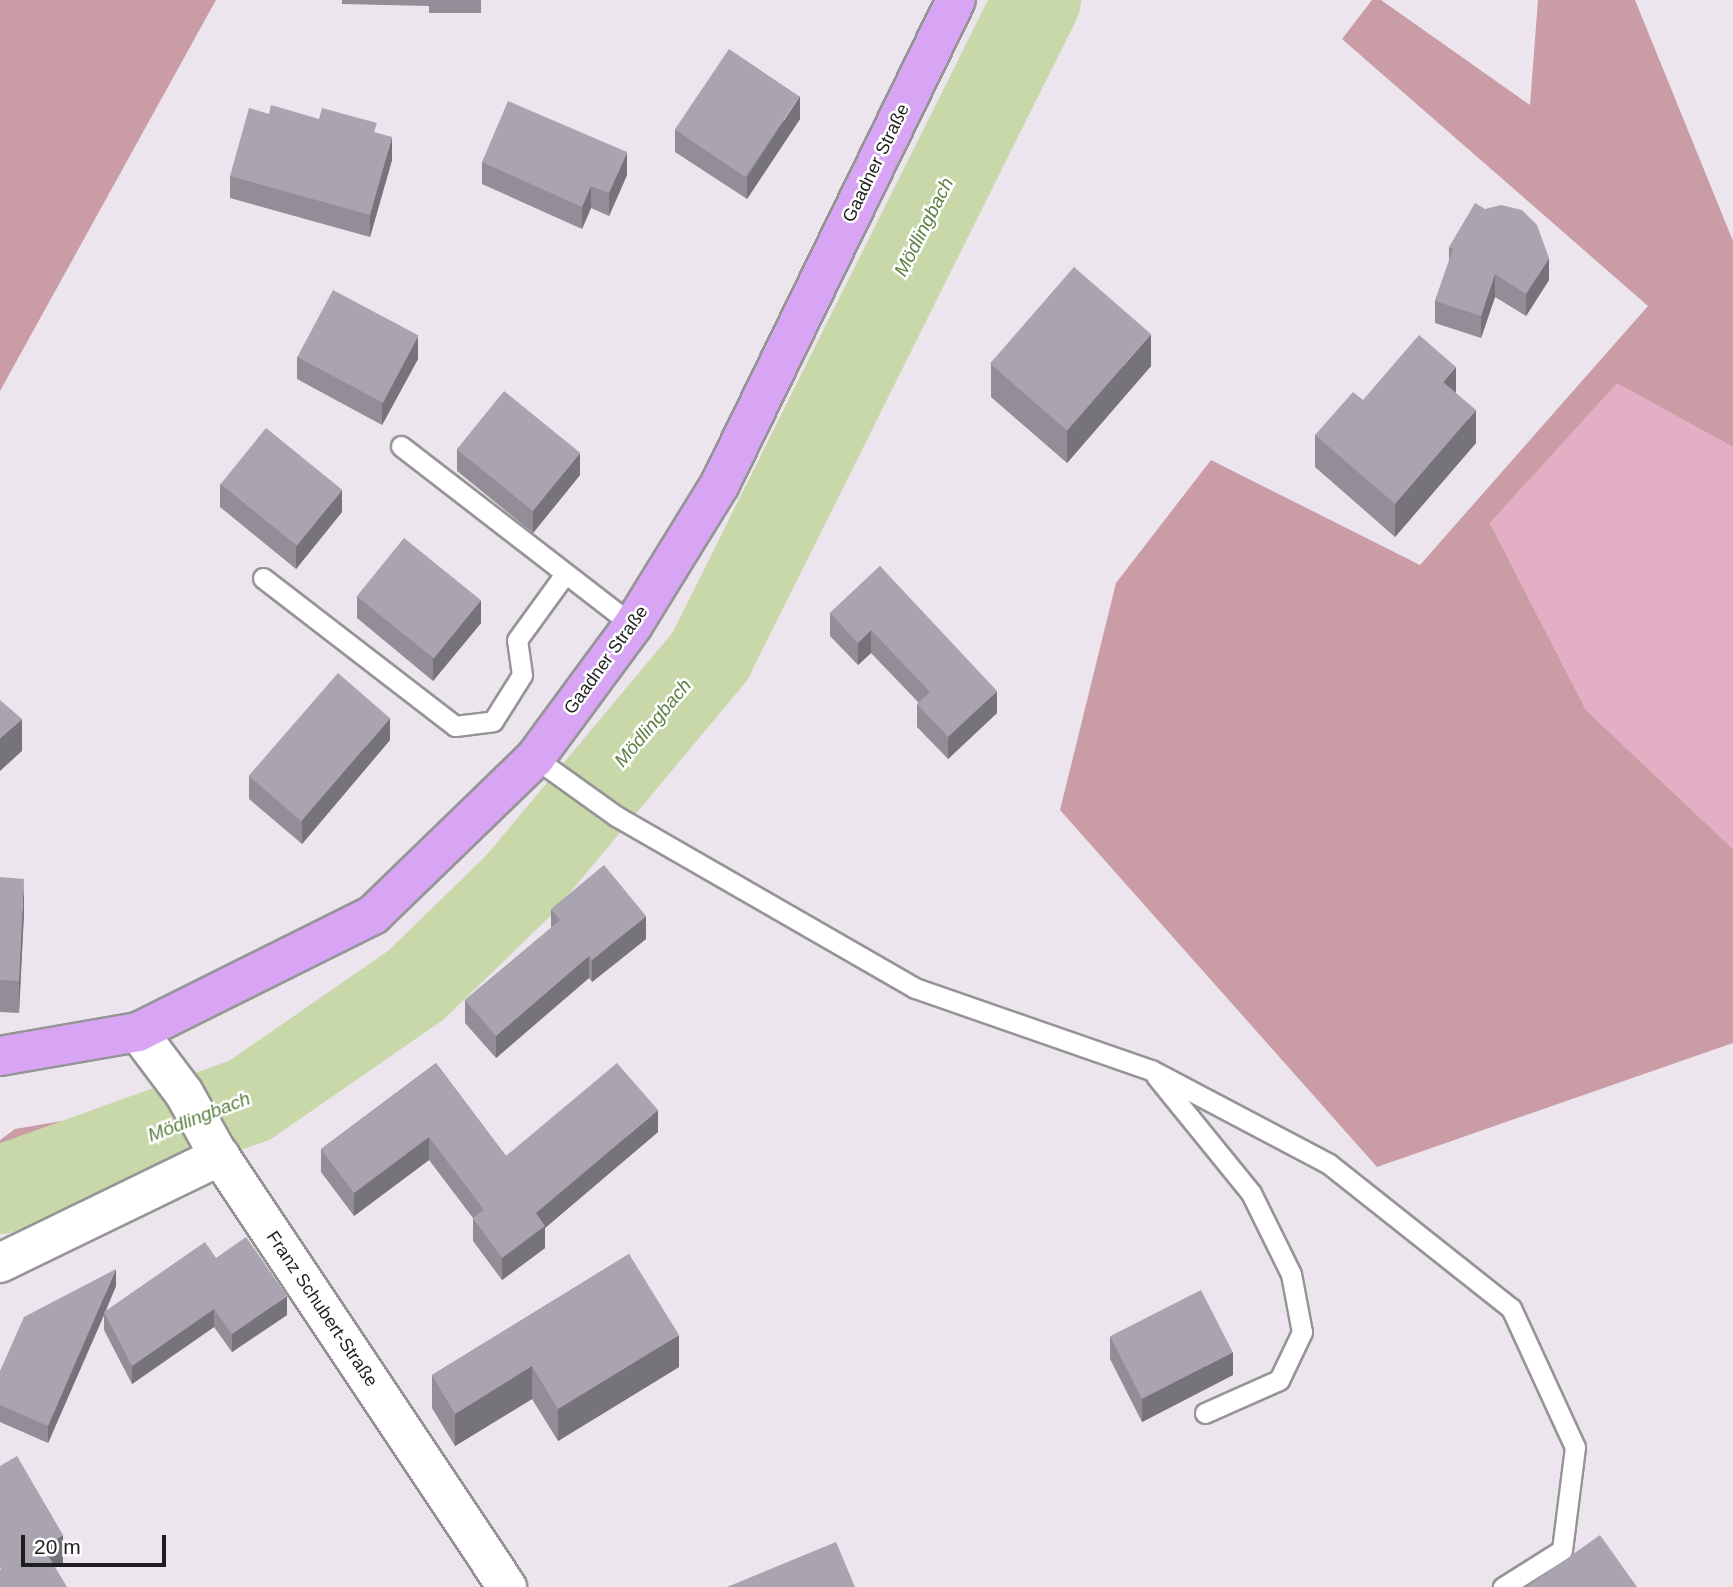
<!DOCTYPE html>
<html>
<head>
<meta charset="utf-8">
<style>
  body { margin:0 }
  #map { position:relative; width:1733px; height:1587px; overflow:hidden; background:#ece5ee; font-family:Helvetica,sans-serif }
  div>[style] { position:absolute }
  .grass>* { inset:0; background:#e4afc4 }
  .forest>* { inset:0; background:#ca9da6 }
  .river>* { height:88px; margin:-44px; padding:0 44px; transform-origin:44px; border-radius:44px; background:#c9d8a9 }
  .roads { filter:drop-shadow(2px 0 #959595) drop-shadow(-2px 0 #959595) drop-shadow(0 2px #959595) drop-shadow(0 -2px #959595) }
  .lane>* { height:19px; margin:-9.5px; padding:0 9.5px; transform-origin:9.5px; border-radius:9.5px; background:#fff }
  .street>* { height:38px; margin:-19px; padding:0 19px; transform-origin:19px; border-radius:19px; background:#fff }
  .primary>* { height:38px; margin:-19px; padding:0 19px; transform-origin:19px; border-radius:19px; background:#d8a4f4 }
  .wall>* { inset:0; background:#928d97 }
  .shaded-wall>* { inset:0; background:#77737b }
  .building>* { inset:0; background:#aaa4b0; transform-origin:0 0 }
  span { translate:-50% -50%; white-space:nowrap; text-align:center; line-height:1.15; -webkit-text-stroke:5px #fff; paint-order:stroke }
  .street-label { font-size:18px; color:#1e1e1e }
  .water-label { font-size:19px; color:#5c8042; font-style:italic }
  .scale { position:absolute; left:21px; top:1535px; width:145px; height:32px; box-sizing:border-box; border:4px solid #1e1e1e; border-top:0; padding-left:9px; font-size:21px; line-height:24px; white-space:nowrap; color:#1e1e1e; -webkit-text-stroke:5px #fff; paint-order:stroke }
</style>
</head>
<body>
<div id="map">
  <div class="grass">
    <div style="clip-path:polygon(1617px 382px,1733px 447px,1733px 849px,1586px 710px,1490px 523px)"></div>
  </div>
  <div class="forest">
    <div style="clip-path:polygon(0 0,216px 0,0 391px)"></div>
    <div style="clip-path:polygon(1372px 0,1381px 0,1530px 105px,1538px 0,1635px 0,1733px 241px,1733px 447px,1617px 383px,1490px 523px,1586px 710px,1733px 849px,1733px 1043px,1377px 1167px,1060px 810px,1116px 583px,1211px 460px,1420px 565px,1648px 306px,1342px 39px)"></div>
    <div style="clip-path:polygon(143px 1107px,175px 1148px,55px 1192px,0 1230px,0 1140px,15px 1129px)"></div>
  </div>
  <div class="river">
    <div style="left:0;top:1190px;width:266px;rotate:-19.8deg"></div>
    <div style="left:250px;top:1100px;width:202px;rotate:-34.7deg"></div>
    <div style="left:416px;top:985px;width:142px;rotate:-44.1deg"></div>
    <div style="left:518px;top:886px;width:300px;rotate:-50.1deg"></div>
    <div style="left:710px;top:656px;width:733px;rotate:-63.5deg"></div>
  </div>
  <div class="roads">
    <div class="lane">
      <div style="left:401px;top:446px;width:293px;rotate:37.7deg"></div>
      <div style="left:263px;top:578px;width:242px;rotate:37.6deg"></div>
      <div style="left:455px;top:726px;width:38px;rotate:-7deg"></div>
      <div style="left:493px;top:721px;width:54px;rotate:-57.8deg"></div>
      <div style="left:522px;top:675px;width:35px;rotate:-98deg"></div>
      <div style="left:517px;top:640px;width:82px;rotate:-54deg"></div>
      <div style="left:535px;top:758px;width:100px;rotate:35.6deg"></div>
      <div style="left:616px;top:816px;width:345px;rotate:29.9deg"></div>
      <div style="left:915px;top:988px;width:250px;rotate:19.2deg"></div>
      <div style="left:1151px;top:1070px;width:201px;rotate:27.8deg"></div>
      <div style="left:1329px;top:1164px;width:232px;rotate:38.4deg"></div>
      <div style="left:1511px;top:1308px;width:153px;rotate:65.3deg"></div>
      <div style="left:1575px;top:1447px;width:104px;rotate:97.2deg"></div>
      <div style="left:1562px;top:1550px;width:70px;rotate:147.9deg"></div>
      <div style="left:1156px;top:1076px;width:151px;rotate:50.9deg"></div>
      <div style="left:1251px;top:1193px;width:90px;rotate:63.7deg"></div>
      <div style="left:1291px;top:1274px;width:59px;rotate:79.3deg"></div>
      <div style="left:1302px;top:1332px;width:53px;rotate:115.6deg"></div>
      <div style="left:1279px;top:1380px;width:81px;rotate:156deg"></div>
    </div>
    <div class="street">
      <div style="left:138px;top:1032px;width:76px;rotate:53deg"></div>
      <div style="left:184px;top:1093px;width:62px;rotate:60.9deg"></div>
      <div style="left:214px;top:1147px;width:529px;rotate:56.34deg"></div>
      <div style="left:0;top:1263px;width:245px;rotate:-25.9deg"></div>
    </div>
    <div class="primary">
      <div style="left:0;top:1056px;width:140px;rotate:-9.9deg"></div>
      <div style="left:138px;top:1032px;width:263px;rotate:-26.5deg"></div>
      <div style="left:373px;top:915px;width:226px;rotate:-44.1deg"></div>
      <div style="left:535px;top:758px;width:165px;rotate:-53.6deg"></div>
      <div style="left:633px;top:625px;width:166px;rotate:-58.3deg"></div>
      <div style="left:720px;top:484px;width:538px;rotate:-64.01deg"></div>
    </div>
  </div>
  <div class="wall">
    <div style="clip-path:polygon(342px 0,481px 0,481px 13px,429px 13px,429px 6px,342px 4px)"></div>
    <div style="clip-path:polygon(319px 119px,377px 133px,392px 160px,370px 237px,230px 198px,230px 176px)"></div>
    <div style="clip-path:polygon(800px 119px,747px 199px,675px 152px,675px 130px)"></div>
    <div style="clip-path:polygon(482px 162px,627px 175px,609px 216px,591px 208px,582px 229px,482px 184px)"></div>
    <div style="clip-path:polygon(1449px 247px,1549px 280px,1526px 316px,1495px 297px,1481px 338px,1435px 323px,1435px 301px,1449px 261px)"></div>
    <div style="clip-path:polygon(297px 357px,418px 359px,382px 425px,297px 379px)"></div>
    <div style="clip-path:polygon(991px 364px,1151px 366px,1067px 463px,991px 397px)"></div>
    <div style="clip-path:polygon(1456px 393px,1476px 443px,1395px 537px,1315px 467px,1315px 435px,1363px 400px)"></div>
    <div style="clip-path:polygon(457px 449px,580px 475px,533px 533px,457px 471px)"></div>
    <div style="clip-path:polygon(220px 484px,342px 512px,296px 569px,220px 507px)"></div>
    <div style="clip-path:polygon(880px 566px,997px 713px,948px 759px,917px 727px,917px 704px,919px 703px,871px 653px,858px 665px,830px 636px,830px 613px)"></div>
    <div style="clip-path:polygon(357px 596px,481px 623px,433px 681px,357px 618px)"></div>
    <div style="clip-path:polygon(390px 740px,302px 844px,249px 799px,249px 776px)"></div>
    <div style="clip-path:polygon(0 877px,24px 912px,19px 1013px,0 1012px)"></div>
    <div style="clip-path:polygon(551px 909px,646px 939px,592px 982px,589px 978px,496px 1058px,465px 1023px,465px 1000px,551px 928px)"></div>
    <div style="clip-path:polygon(436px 1063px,506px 1156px,658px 1132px,545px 1228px,545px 1248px,502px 1280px,473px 1241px,473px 1218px,429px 1160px,354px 1216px,321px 1172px,321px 1149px)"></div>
    <div style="clip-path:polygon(629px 1254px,679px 1367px,558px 1441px,532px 1399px,455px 1446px,432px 1408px,432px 1375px)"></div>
    <div style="clip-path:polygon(216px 1258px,287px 1315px,232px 1352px,214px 1327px,132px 1384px,104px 1330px,104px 1315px,48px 1443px,0 1422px,0 1371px,116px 1286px,106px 1311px)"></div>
    <div style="clip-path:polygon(1110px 1337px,1233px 1375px,1142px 1422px,1110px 1359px)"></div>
  </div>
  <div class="shaded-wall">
    <div style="clip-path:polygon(800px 96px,800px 119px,747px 199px,747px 177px)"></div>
    <div style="clip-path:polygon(392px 137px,392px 160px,370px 237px,370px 215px)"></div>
    <div style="clip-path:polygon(627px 152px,627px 175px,609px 216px,609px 193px)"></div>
    <div style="clip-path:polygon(591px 186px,591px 208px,582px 229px,582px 207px)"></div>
    <div style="clip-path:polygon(1549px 258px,1549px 280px,1526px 316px,1526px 294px)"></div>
    <div style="clip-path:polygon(1495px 274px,1495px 297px,1481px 338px,1481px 316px)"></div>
    <div style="clip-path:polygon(1151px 334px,1151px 366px,1067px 463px,1067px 431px)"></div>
    <div style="clip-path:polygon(418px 336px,418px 359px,382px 425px,382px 402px)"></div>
    <div style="clip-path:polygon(1456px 367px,1456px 399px,1443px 382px)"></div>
    <div style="clip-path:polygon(1476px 410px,1476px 443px,1395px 537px,1395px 504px)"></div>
    <div style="clip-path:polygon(580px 453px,580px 475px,533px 533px,533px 510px)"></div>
    <div style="clip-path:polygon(342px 490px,342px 512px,296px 569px,296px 546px)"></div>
    <div style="clip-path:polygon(481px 600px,481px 623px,433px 681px,433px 658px)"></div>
    <div style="clip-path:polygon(871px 630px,871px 653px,858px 665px,858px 643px)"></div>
    <div style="clip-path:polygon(997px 691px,997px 713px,948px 759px,948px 737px)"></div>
    <div style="clip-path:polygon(390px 718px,390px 740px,302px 844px,302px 821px)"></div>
    <div style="clip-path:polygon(22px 719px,22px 751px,0 771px,0 738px)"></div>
    <div style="clip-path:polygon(24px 879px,24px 912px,19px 1013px,19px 981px)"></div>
    <div style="clip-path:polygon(646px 916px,646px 939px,592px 982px,592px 960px)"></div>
    <div style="clip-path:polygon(589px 956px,589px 978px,496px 1058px,496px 1036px)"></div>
    <div style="clip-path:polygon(658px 1110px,658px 1132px,545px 1228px,545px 1248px,502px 1280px,502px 1258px,536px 1213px)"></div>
    <div style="clip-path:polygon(429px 1137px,429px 1160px,354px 1216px,354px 1193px)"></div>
    <div style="clip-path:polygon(116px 1269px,116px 1286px,104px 1313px,104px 1312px,104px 1315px,48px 1443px,48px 1426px)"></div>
    <div style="clip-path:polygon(287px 1296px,287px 1315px,232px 1352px,232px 1334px)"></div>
    <div style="clip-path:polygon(214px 1309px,214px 1327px,132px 1384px,132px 1366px)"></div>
    <div style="clip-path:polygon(679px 1335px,679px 1367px,558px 1441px,558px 1409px)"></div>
    <div style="clip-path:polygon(1233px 1352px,1233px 1375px,1142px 1422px,1142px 1399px)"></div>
    <div style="clip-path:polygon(532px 1366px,532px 1399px,455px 1446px,455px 1414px)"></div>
    <div style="clip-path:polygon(63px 1535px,63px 1563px,43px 1574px,43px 1547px)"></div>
  </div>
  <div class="building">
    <div style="left:729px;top:49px;width:85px;height:97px;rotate:34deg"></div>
    <div style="clip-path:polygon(508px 101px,627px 152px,609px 193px,591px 186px,582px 207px,482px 162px)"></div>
    <div style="clip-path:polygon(271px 105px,319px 119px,322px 108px,377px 123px,374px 132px,392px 137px,370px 215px,230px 176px,249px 108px,269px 114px)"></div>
    <div style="clip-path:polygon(1475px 203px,1485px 209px,1501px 205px,1522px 210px,1537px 225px,1549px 258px,1526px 294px,1495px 274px,1481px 316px,1435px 301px,1453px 249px,1449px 247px)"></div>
    <div style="left:1074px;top:267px;width:102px;height:128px;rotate:41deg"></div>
    <div style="left:333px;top:290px;width:97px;height:76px;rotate:28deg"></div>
    <div style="clip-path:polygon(1419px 335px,1456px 367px,1443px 382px,1476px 410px,1395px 504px,1315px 435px,1353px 392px,1363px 400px)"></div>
    <div style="left:504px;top:391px;width:98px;height:75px;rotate:39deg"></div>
    <div style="left:266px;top:428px;width:98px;height:72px;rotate:39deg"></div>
    <div style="left:404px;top:538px;width:99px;height:75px;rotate:39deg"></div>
    <div style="clip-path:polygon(880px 566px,997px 691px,948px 737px,917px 704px,930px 692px,871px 630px,858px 643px,830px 613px)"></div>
    <div style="left:338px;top:673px;width:69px;height:136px;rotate:41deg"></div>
    <div style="clip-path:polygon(0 700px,22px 719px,0 738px)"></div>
    <div style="clip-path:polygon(604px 865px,646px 916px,592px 960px,589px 956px,496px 1036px,465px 1000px,560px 920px,551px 909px)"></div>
    <div style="clip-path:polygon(0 877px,24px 879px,19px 981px,0 980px)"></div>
    <div style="clip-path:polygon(436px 1063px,506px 1156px,617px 1063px,658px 1110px,536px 1213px,545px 1226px,502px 1258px,473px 1218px,484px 1210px,429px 1137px,354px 1193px,321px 1149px)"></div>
    <div style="clip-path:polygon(246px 1237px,287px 1296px,232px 1334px,214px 1309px,132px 1366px,104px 1312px,205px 1242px,216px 1258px)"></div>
    <div style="clip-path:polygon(629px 1254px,679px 1335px,558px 1409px,532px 1366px,455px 1414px,432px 1375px)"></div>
    <div style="clip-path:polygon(116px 1269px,48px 1426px,0 1405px,0 1371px,24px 1317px)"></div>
    <div style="left:1201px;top:1290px;width:70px;height:102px;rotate:63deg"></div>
    <div style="clip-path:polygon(17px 1456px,63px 1535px,43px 1547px,67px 1587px,0 1587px,0 1570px,1px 1569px,0 1567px,0 1466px)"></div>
    <div style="clip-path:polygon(1600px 1535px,1637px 1587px,1527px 1587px)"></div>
    <div style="clip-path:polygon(836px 1542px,855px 1587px,727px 1587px)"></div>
  </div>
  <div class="street-label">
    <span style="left:876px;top:163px;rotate:-64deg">Gaadner Straße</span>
    <span style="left:606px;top:660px;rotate:-54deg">Gaadner Straße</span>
    <span style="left:322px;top:1309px;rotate:56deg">Franz Schubert-Straße</span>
  </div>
  <div class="water-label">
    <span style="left:924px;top:227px;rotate:-63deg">Mödlingbach</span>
    <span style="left:653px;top:723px;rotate:-50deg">Mödlingbach</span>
    <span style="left:199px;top:1117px;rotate:-21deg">Mödlingbach</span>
  </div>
  <div class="scale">20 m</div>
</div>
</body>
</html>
